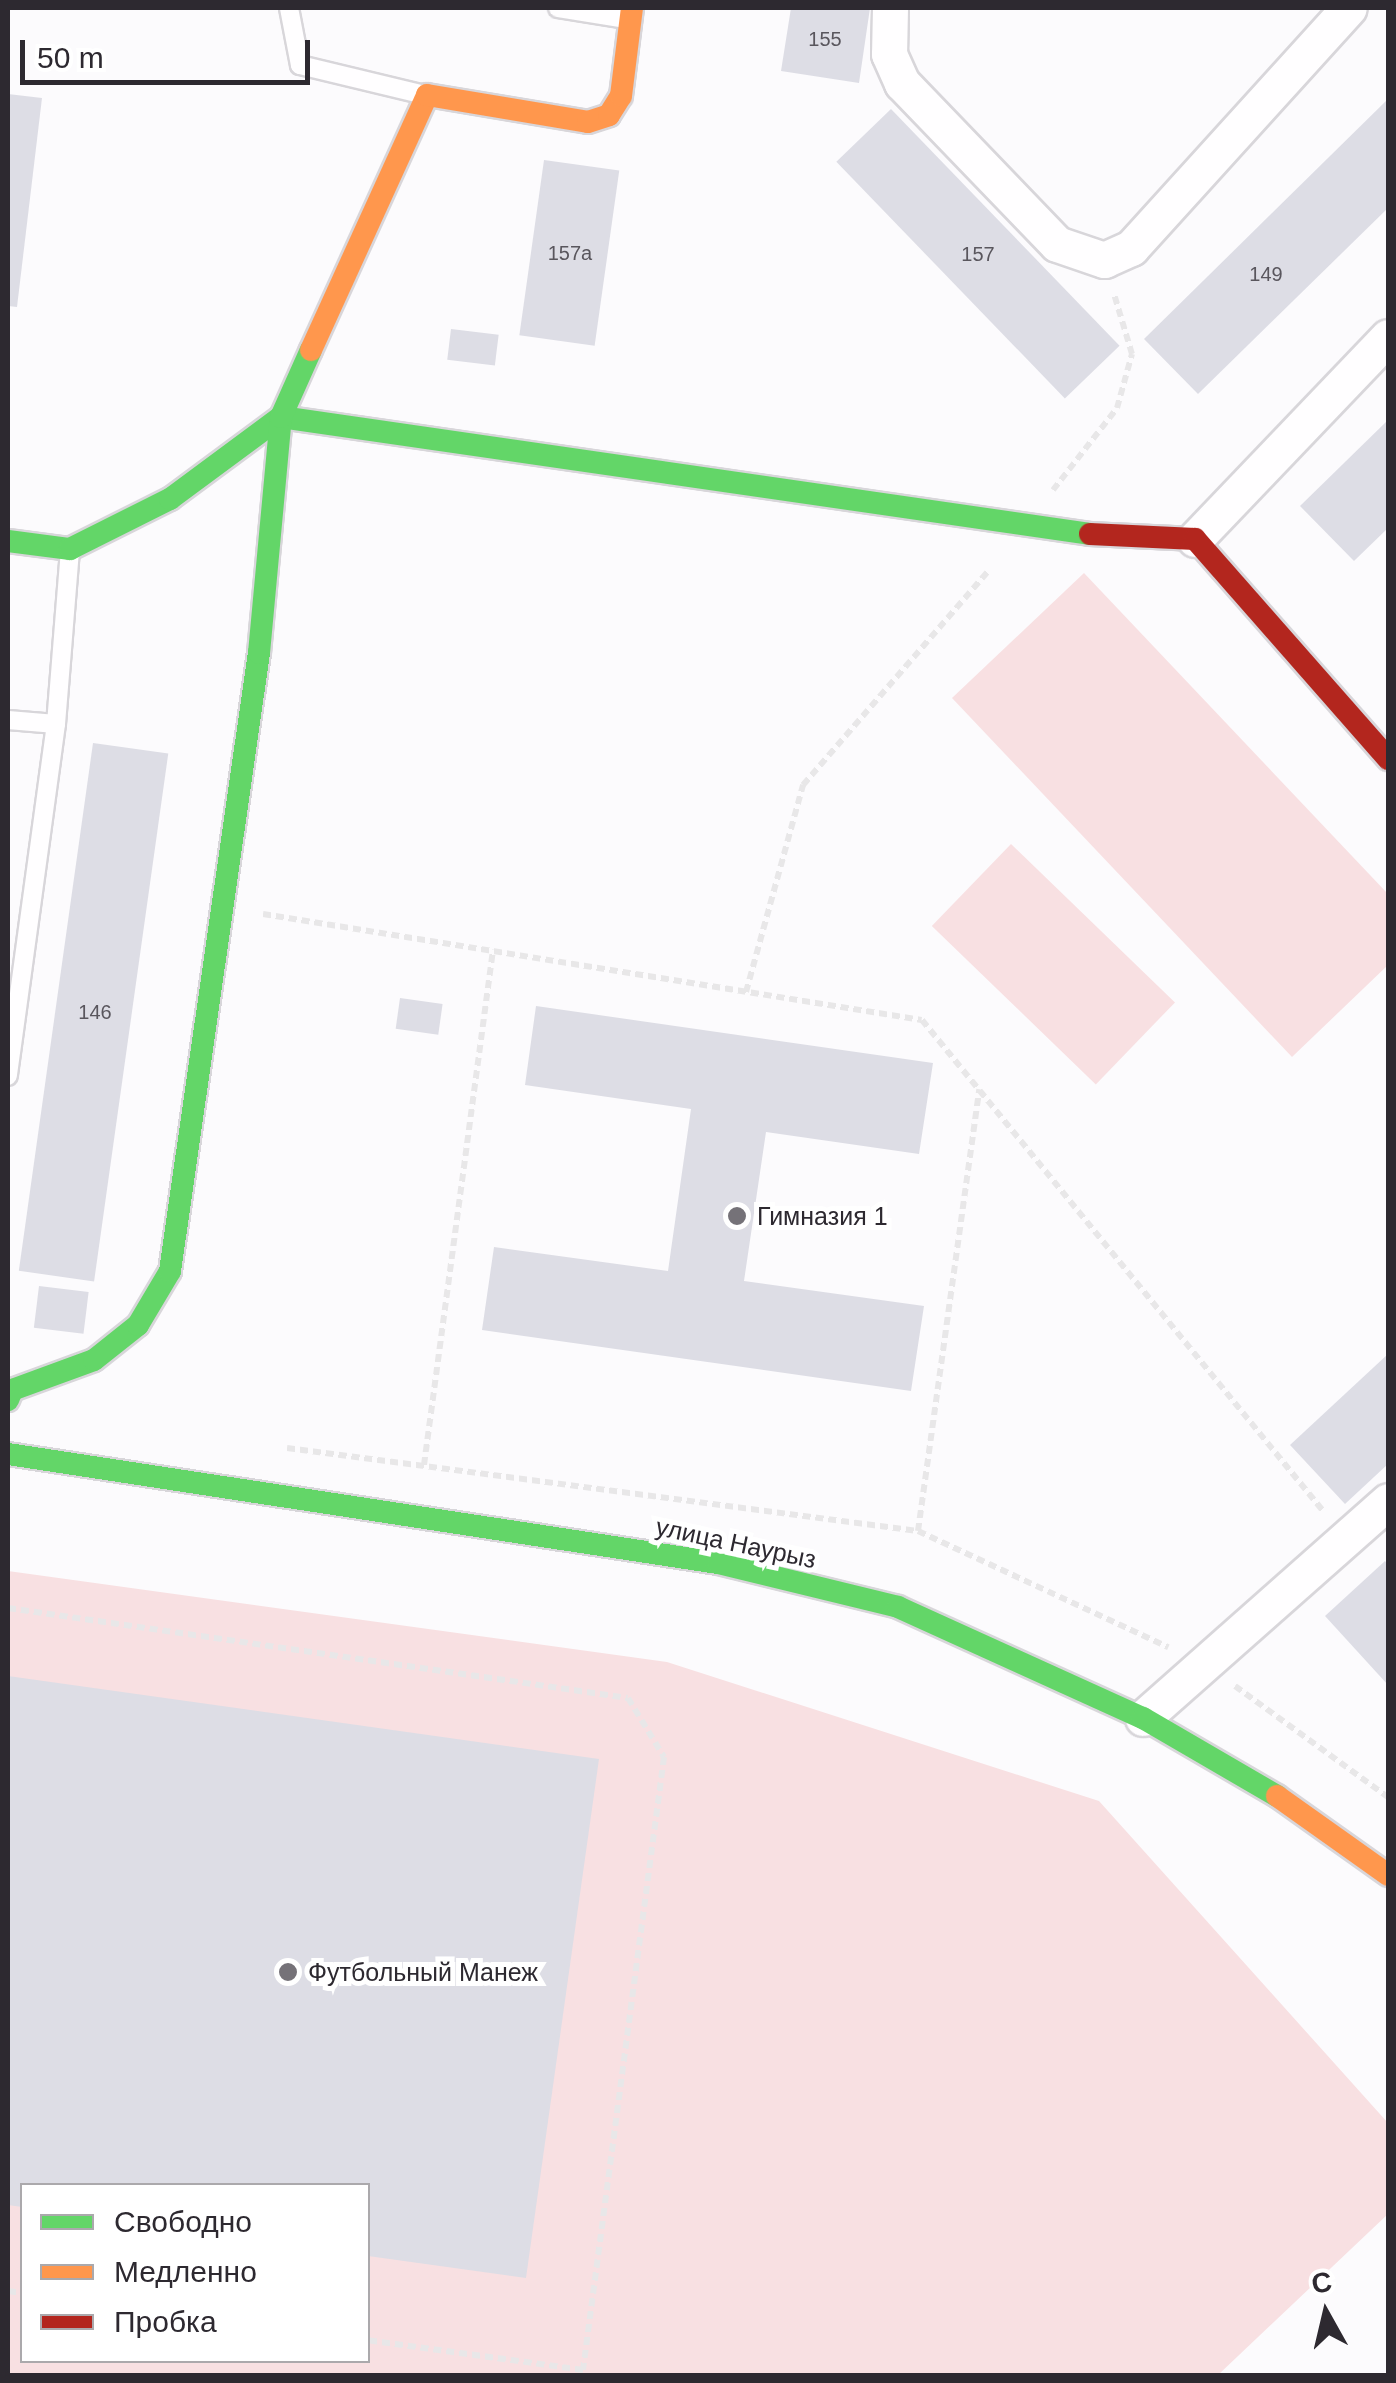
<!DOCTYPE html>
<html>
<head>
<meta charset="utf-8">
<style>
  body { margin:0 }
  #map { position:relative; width:1396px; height:2383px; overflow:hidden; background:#fcfbfd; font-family:Arial,sans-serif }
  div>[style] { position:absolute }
  .green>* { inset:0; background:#f8e0e2; transform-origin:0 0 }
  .building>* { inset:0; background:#dddde5; transform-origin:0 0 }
  .path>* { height:6px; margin-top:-3px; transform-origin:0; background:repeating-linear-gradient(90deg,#e8e7e8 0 8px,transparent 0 13px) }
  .roads { filter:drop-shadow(2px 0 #d8d6da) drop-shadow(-2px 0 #d8d6da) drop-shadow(0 2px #d8d6da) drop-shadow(0 -2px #d8d6da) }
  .lane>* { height:18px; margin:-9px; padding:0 9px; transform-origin:9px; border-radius:9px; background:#fffeff }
  .street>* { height:35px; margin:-17.5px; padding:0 17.5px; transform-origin:17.5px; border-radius:17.5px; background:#fffeff }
  .fast>* { height:22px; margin:-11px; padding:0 11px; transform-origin:11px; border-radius:11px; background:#63d668 }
  .slow>* { height:22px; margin:-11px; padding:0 11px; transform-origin:11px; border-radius:11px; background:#ff974d }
  .jam>* { height:22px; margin:-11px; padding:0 11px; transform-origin:11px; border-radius:11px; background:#b3261e }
  .dots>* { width:28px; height:28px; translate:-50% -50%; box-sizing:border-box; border:5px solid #fff; border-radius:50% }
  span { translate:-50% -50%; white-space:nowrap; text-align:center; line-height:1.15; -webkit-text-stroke:10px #fff; paint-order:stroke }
  .number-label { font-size:20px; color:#59565d }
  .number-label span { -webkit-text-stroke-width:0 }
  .poi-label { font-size:25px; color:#2d2930 }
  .left { translate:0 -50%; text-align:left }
  .street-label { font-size:25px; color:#2d2930 }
  .frame { position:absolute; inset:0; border:10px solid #2d2930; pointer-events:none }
  .legend { position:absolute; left:20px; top:2183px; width:350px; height:180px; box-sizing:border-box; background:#fff; border:2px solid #aba9ac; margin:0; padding:12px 18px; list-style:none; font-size:30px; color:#2d2930 }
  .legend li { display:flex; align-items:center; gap:20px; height:50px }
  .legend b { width:50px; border:2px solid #aba9ac }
  .north { position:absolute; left:1276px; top:2263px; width:100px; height:100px; -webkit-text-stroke:8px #fff; paint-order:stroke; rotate:352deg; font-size:28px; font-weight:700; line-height:40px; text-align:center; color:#2d2930 }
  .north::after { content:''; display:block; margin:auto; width:35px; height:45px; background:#2d2930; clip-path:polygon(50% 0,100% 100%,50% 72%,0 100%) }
  .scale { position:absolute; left:20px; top:40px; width:290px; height:45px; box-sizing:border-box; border:5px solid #2d2930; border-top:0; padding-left:12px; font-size:30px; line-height:35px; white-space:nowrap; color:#2d2930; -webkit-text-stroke:8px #fff; paint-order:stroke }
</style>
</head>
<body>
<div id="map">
  <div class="green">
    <div style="clip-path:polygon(1084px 573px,1388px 894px,1388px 965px,1292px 1057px,952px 698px)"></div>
    <div style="left:1011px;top:844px;width:228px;height:114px;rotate:44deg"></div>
    <div style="clip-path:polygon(evenodd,8px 1571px,667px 1662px,1099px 1801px,1388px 2123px,1388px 2214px,1218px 2375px,8px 2376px,8px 1571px,22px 2186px,368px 2186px,368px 2360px,22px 2360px,22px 2186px)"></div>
  </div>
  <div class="building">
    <div style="clip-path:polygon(791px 8px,870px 8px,859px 83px,781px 71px)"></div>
    <div style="clip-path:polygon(8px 94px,42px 98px,17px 307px,8px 306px)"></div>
    <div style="clip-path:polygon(1388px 99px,1388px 208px,1198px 394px,1144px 339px)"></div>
    <div style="left:891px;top:109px;width:329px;height:76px;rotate:46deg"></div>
    <div style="left:544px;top:160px;width:76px;height:177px;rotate:8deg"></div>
    <div style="left:451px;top:329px;width:48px;height:31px;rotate:7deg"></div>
    <div style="clip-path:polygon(1388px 420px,1388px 528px,1354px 561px,1300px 506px)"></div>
    <div style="left:93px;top:743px;width:76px;height:533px;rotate:8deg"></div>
    <div style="left:400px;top:998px;width:43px;height:31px;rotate:8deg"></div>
    <div style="clip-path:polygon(536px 1006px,933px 1063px,919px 1154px,766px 1132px,744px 1281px,924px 1306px,911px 1391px,482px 1330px,494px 1247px,668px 1271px,691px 1109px,525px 1085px)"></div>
    <div style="left:39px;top:1286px;width:50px;height:42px;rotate:7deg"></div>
    <div style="clip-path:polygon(1388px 1354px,1388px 1464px,1345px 1504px,1290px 1445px)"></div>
    <div style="clip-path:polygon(1385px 1561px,1388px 1565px,1388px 1685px,1325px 1616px)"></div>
    <div style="clip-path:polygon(8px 1676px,599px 1759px,526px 2278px,368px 2256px,368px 2186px,22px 2186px,22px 2207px,8px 2205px)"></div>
  </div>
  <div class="path">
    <div style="left:1053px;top:490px;width:104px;rotate:-52deg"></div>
    <div style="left:1117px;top:408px;width:56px;rotate:-74.5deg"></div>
    <div style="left:1132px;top:354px;width:63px;rotate:-106.7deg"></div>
    <div style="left:263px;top:914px;width:667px;rotate:9.14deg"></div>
    <div style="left:922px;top:1020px;width:635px;rotate:50.75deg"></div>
    <div style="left:746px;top:992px;width:215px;rotate:-74.6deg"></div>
    <div style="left:803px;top:785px;width:284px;rotate:-49.1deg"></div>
    <div style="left:287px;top:1448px;width:636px;rotate:7.49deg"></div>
    <div style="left:918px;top:1531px;width:276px;rotate:24.9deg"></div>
    <div style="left:424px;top:1465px;width:520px;rotate:-82.37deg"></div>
    <div style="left:918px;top:1531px;width:446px;rotate:-82.1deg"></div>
    <div style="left:8px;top:1608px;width:626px;rotate:8.26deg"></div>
    <div style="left:628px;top:1698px;width:69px;rotate:58.6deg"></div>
    <div style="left:664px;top:1757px;width:618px;rotate:97.53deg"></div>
    <div style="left:583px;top:2370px;width:217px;rotate:-172.1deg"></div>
    <div style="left:1235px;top:1686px;width:189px;rotate:36deg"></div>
    <div style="left:8px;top:2291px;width:14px;rotate:8deg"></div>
  </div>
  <div class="roads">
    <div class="lane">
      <div style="left:289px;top:8px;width:58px;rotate:79.1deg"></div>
      <div style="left:300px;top:65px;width:124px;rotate:13.5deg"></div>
      <div style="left:558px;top:8px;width:70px;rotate:9.1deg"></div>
      <div style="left:8px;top:720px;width:48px;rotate:4.8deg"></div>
      <div style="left:56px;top:724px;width:355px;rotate:97.8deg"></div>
      <div style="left:56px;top:724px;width:175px;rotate:-85.4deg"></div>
    </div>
    <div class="street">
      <div style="left:890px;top:8px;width:46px;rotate:91.2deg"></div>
      <div style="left:889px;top:54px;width:32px;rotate:66deg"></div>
      <div style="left:902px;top:83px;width:223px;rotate:46.1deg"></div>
      <div style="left:1057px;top:244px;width:50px;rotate:18.8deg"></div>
      <div style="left:1104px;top:260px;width:30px;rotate:-24deg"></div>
      <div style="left:1131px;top:248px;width:324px;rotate:-47.8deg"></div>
      <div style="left:1195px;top:539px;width:279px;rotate:-46.3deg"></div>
      <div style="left:1143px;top:1718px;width:327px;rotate:-41.5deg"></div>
    </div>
    <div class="fast">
      <div style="left:8px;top:541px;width:63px;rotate:7.4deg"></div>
      <div style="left:70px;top:549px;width:112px;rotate:-26.6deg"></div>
      <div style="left:170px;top:499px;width:138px;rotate:-36.5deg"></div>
      <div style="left:281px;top:417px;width:817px;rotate:8.23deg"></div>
      <div style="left:8px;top:1400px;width:11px;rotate:-68deg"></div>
      <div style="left:12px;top:1390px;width:87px;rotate:-20.1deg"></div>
      <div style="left:94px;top:1360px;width:56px;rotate:-38.5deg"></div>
      <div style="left:138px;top:1325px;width:63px;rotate:-59.3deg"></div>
      <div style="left:170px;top:1271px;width:624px;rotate:-81.81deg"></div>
      <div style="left:259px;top:653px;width:237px;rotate:-84.7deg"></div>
      <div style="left:281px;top:417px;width:73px;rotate:-65.9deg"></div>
      <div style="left:8px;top:1454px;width:718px;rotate:8.73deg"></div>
      <div style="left:718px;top:1563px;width:185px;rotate:13.7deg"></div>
      <div style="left:898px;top:1607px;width:269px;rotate:24.4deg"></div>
      <div style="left:1143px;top:1718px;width:155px;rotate:30.2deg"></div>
    </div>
    <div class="slow">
      <div style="left:311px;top:350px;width:280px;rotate:-65.5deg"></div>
      <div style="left:427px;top:95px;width:163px;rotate:9.5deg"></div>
      <div style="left:588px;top:122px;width:22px;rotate:-18deg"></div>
      <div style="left:609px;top:115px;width:22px;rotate:-58deg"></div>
      <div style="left:621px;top:96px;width:89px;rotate:-82.9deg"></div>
      <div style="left:1277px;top:1796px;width:136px;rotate:35.4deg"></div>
    </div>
    <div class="jam">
      <div style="left:1090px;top:534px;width:105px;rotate:2.7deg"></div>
      <div style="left:1195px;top:539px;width:293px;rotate:48.7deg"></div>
    </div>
  </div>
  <div class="dots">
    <div style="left:737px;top:1216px;background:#757278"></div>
    <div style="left:288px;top:1972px;background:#757278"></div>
  </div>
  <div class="number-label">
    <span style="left:825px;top:39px">155</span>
    <span style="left:570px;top:253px">157а</span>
    <span style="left:978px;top:254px">157</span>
    <span style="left:1266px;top:274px">149</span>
    <span style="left:95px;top:1012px">146</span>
  </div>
  <div class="poi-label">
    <span class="left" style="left:757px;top:1216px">Гимназия 1</span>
    <span class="left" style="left:308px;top:1972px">Футбольный Манеж</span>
  </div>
  <div class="street-label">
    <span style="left:736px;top:1543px;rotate:12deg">улица Наурыз</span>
  </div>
  <div class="frame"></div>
  <ul class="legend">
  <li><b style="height:12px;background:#63d668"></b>Свободно</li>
  <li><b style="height:12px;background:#ff974d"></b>Медленно</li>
  <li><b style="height:12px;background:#b3261e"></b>Пробка</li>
  </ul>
  <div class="north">С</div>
  <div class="scale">50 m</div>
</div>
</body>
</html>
